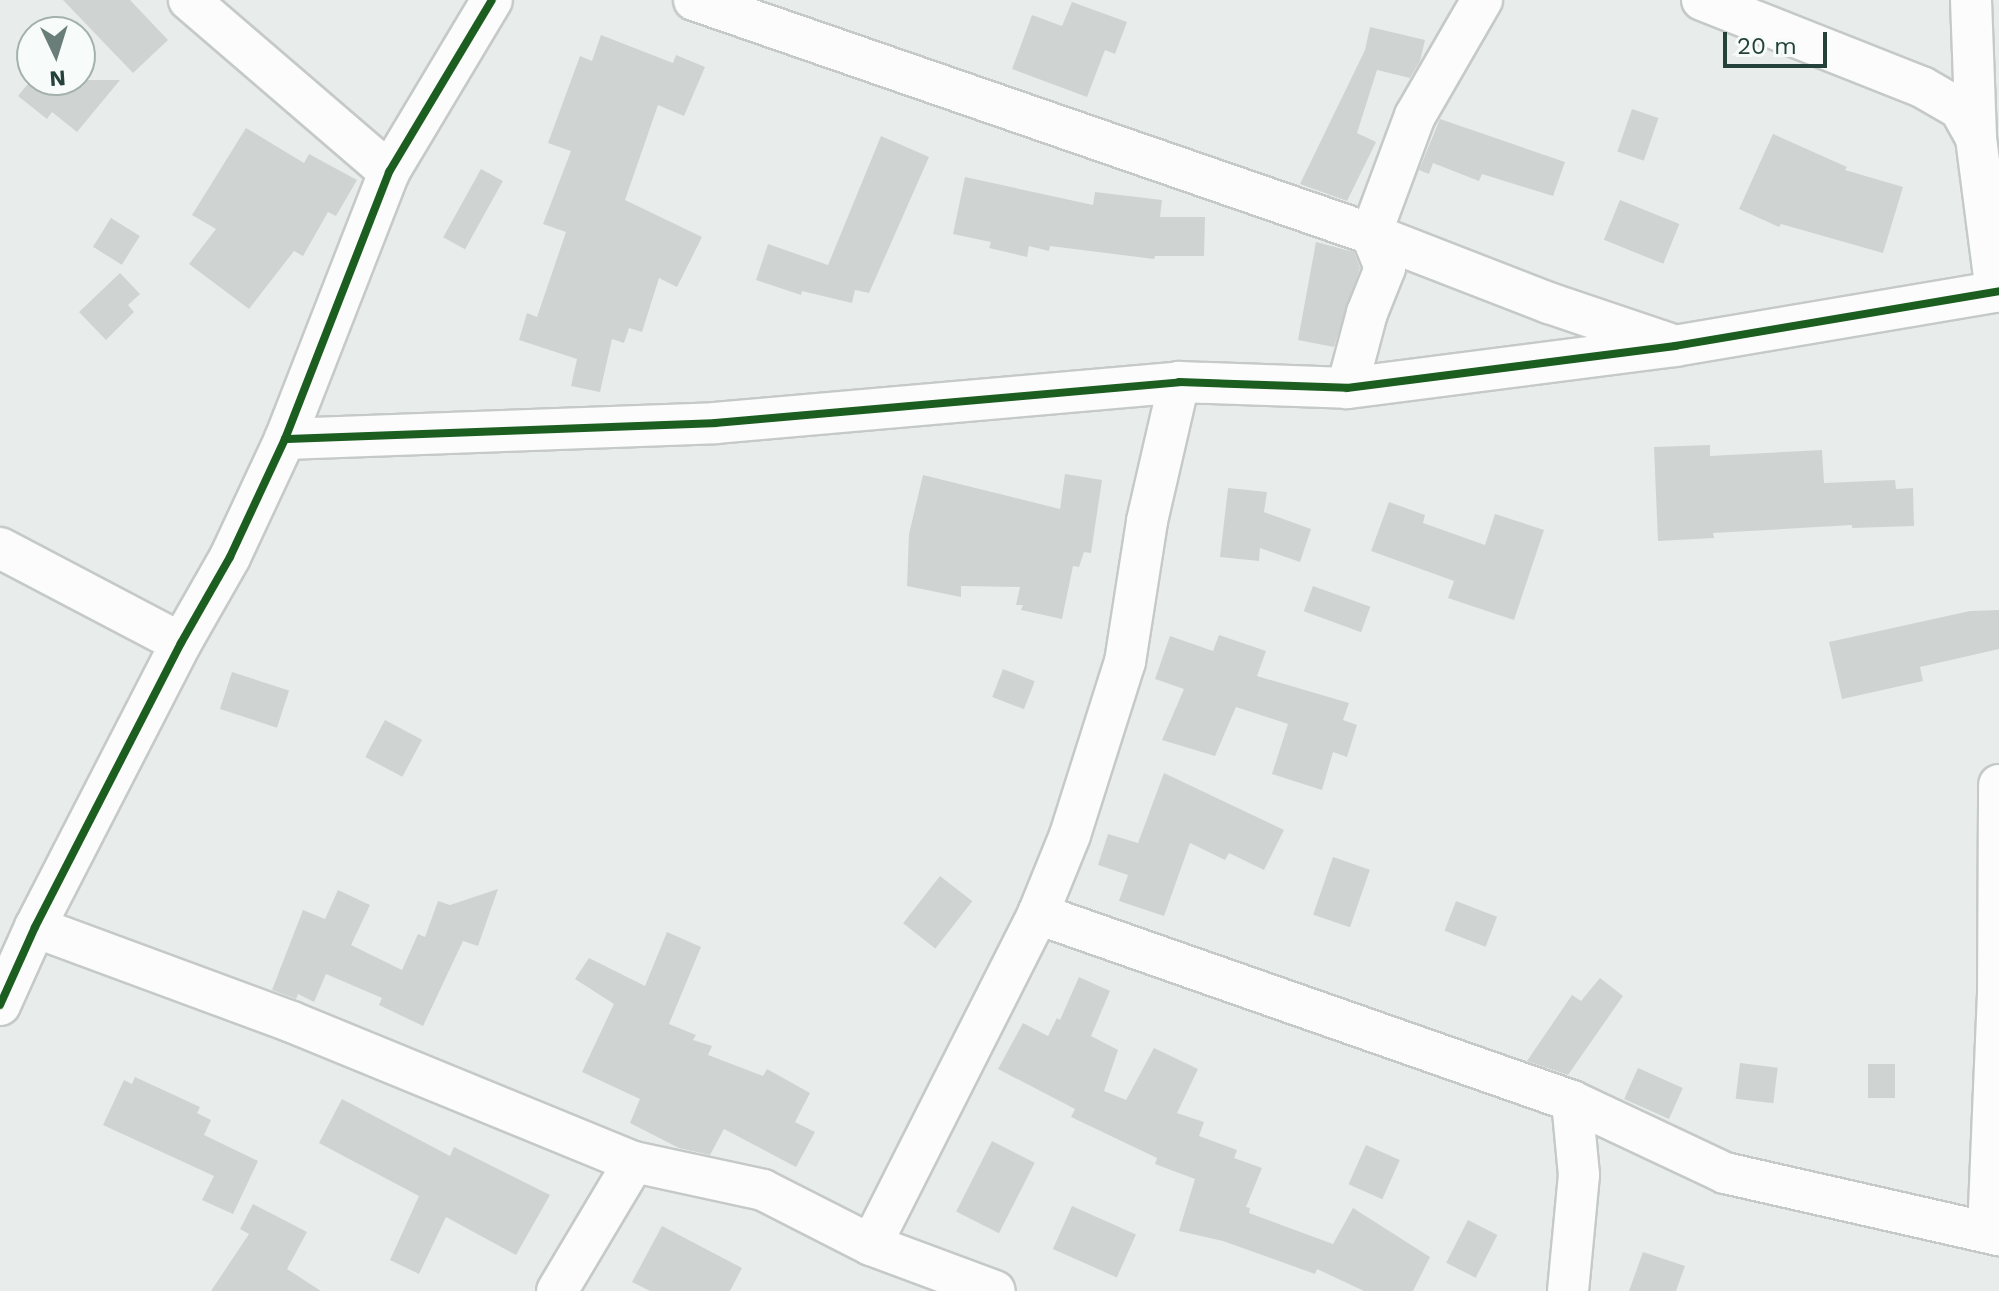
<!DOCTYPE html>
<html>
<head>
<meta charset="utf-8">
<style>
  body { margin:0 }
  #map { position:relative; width:1999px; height:1291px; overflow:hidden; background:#e8edeb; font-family:"Work Sans",sans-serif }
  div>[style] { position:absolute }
  .building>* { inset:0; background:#cfd4d2; transform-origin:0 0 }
  .roads { filter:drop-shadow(2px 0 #c5cac8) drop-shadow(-2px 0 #c5cac8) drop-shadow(0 2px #c5cac8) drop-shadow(0 -2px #c5cac8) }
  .minor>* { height:40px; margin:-20px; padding:0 20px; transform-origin:20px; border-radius:20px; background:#fcfcfc }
  .cycleway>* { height:8px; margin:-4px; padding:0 4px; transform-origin:4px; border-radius:4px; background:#1b5e20 }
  span { translate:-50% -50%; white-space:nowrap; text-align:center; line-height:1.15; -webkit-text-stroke:6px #f7fbf9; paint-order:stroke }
  .north { position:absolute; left:16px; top:16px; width:80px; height:80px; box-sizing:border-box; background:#f7fbf9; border:2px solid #a3b1ad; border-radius:50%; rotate:176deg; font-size:22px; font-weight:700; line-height:32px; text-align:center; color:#24423a }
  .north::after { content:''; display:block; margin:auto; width:28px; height:36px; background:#697e78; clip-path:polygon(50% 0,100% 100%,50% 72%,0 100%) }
  .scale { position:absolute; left:1723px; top:32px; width:104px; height:36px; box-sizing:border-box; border:4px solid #24423a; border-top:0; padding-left:10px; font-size:24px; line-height:28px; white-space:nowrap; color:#24423a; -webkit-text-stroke:6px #f7fbf9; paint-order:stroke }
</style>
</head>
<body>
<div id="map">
  <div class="building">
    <div style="clip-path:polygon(63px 0,130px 0,168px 40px,133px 73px)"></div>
    <div style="clip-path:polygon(1072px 2px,1127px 22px,1115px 54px,1105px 50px,1087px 97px,1012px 69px,1032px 15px,1062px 26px)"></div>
    <div style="clip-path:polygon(1370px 27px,1425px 40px,1420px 61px,1410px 78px,1377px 70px,1357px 133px,1376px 142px,1347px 201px,1300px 184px,1365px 50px)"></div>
    <div style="clip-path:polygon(601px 35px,673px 63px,676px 55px,705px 67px,684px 116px,658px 105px,625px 200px,702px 237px,677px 287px,659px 278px,642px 332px,629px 328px,624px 343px,612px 339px,600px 392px,571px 386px,577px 359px,519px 340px,527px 313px,537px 317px,566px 232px,543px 224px,571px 151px,548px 143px,580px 56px,592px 61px)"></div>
    <div style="clip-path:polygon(31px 80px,120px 80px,77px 132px,52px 112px,47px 119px,18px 96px)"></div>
    <div style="left:1632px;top:109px;width:28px;height:45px;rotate:19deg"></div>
    <div style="clip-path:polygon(1440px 119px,1565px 162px,1553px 196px,1482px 174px,1479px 181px,1433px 163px,1429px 174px,1419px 170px)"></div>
    <div style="clip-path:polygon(246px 128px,304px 163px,309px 154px,357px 180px,336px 216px,328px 212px,303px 256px,294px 251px,249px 309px,189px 264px,216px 229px,192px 215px)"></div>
    <div style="clip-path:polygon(1773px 134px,1847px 167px,1845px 170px,1903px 187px,1883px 253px,1781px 224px,1779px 227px,1739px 209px)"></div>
    <div style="clip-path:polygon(881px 136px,929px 157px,869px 293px,855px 290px,852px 303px,802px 291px,801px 295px,756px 280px,768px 244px,828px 265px)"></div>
    <div style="left:481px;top:169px;width:25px;height:78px;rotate:29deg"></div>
    <div style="clip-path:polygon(965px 177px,1093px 205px,1095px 192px,1162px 200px,1160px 217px,1205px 217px,1204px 256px,1155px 256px,1154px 259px,1050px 246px,1049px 251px,1029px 246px,1027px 257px,989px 248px,991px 242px,953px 234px)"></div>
    <div style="left:1620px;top:200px;width:64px;height:43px;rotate:22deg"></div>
    <div style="left:111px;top:218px;width:34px;height:34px;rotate:32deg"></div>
    <div style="clip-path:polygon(1316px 242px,1354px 252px,1360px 268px,1334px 347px,1298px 340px)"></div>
    <div style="clip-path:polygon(120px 273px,140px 294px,128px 305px,134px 312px,106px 340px,79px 312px)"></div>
    <div style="clip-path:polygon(1710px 445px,1710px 456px,1822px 450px,1824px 483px,1895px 480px,1896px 489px,1913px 488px,1914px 526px,1852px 528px,1852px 525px,1713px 533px,1714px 538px,1658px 541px,1654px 447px)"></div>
    <div style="clip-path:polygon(1065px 474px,1102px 480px,1091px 553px,1084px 552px,1079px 567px,1073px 566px,1062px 619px,1021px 610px,1023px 605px,1016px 605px,1020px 587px,961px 586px,961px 597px,907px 586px,909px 534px,923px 475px,1060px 509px)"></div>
    <div style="clip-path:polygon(1228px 488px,1267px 492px,1264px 512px,1311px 529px,1300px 562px,1260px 548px,1259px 561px,1220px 557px)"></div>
    <div style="clip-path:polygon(1389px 502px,1425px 515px,1423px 523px,1485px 545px,1495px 514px,1544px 530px,1514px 620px,1448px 598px,1454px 581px,1371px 551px)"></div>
    <div style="left:1313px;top:586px;width:61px;height:27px;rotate:20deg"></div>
    <div style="clip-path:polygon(1999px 610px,1999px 649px,1920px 667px,1923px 681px,1842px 699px,1829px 642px,1970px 611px)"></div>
    <div style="clip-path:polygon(1219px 635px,1266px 651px,1257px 676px,1349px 703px,1343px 720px,1357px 725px,1347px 757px,1333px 752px,1322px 790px,1272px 774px,1288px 724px,1236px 707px,1215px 756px,1162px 740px,1184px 689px,1155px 679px,1170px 636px,1213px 651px)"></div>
    <div style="left:1003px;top:669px;width:34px;height:30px;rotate:21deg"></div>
    <div style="left:232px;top:672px;width:60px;height:39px;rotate:18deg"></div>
    <div style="left:385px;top:720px;width:42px;height:42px;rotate:28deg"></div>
    <div style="clip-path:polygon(1164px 773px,1284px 830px,1264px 870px,1229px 853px,1225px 860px,1190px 843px,1164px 916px,1119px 901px,1128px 875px,1098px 865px,1108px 834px,1138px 843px)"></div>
    <div style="left:1333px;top:857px;width:39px;height:61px;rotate:19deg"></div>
    <div style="left:940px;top:876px;width:41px;height:60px;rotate:38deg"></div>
    <div style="clip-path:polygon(498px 889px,478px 946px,463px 941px,423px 1026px,379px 1005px,382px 998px,326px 974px,314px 1002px,298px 994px,296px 999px,272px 990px,303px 910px,325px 919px,338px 890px,370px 905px,351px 945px,402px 970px,418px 934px,425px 937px,438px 901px,450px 905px)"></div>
    <div style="left:1456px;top:901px;width:44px;height:32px;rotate:21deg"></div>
    <div style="clip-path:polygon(667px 932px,701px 947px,669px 1024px,696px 1035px,693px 1040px,712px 1046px,708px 1055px,763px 1076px,767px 1069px,810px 1093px,795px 1122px,815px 1132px,796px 1167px,724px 1129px,710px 1155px,679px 1148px,630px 1123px,640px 1099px,582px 1072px,614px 1004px,575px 979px,589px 958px,645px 986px)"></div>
    <div style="clip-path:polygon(1079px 977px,1110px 991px,1091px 1036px,1118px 1050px,1104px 1091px,1126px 1100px,1154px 1048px,1198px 1069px,1177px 1113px,1204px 1122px,1199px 1136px,1237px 1150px,1234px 1158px,1262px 1168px,1246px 1207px,1250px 1208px,1249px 1213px,1333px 1244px,1353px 1208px,1430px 1257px,1413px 1291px,1364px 1291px,1317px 1269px,1315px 1274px,1223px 1241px,1179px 1231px,1195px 1179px,1155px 1164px,1157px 1158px,1071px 1117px,1075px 1109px,998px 1069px,1023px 1023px,1048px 1036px,1057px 1018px,1060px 1020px)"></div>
    <div style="clip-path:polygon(1600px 978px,1623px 996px,1568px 1075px,1527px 1061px,1572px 995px,1581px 1001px)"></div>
    <div style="left:1740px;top:1063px;width:38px;height:36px;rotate:7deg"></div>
    <div style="left:1868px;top:1064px;width:27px;height:34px"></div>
    <div style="left:1638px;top:1068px;width:49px;height:34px;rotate:24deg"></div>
    <div style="clip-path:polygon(135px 1077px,200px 1107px,197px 1113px,211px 1120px,204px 1135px,258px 1161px,233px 1214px,202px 1200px,214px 1176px,103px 1125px,124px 1080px,132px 1084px)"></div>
    <div style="clip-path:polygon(342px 1099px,450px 1156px,454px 1147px,550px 1195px,516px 1255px,446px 1217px,419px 1274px,390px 1260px,419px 1196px,319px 1143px)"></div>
    <div style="left:992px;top:1141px;width:48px;height:79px;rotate:27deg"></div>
    <div style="left:1366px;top:1145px;width:37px;height:43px;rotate:24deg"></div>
    <div style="clip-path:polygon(253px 1204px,307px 1232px,287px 1269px,321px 1291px,211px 1291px,249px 1234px,240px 1229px)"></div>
    <div style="left:1072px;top:1206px;width:70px;height:47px;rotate:24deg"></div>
    <div style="left:1468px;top:1220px;width:33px;height:48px;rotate:27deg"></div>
    <div style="clip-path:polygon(662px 1226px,742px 1268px,730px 1291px,650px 1291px,632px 1282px)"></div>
    <div style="clip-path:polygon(1643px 1252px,1685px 1266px,1676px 1291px,1629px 1291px)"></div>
  </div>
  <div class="roads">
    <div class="minor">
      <div style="left:189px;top:0;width:264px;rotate:40.7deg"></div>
      <div style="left:694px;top:0;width:716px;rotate:19.07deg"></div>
      <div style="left:1371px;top:234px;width:191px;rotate:21.2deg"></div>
      <div style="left:1549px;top:303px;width:125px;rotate:18.7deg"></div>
      <div style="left:1702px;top:0;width:237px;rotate:21.6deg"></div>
      <div style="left:1922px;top:87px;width:44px;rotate:30.1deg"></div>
      <div style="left:1960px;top:109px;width:33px;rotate:61deg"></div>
      <div style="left:1976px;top:138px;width:155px;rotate:82.6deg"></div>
      <div style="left:1971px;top:0;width:138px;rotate:87.9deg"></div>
      <div style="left:1347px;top:388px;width:78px;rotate:-75.1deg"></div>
      <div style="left:1367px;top:313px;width:48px;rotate:-68.2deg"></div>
      <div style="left:1385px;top:268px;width:37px;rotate:-112deg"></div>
      <div style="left:1371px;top:234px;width:126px;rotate:-69.6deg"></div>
      <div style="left:1415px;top:116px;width:134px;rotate:-60deg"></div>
      <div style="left:285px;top:439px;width:430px;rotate:-2.1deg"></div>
      <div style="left:715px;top:423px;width:466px;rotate:-5deg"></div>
      <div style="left:1179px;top:382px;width:168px;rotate:2deg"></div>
      <div style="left:1347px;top:388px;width:331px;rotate:-7.3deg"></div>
      <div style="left:1675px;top:346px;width:329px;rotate:-9.6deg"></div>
      <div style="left:0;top:548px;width:204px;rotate:27.7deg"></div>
      <div style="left:1038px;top:914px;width:566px;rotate:19.3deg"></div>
      <div style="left:1572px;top:1101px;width:169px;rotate:25.2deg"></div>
      <div style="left:1725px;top:1173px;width:281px;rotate:12.8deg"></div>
      <div style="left:35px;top:927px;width:274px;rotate:20.3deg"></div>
      <div style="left:292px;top:1022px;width:370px;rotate:22.3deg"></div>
      <div style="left:634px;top:1162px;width:132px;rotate:12.2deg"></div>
      <div style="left:763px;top:1190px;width:121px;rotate:27deg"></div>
      <div style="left:871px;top:1245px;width:132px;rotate:20.4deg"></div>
      <div style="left:0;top:1005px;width:85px;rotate:-65.8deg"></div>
      <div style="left:35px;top:927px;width:319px;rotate:-62.8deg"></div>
      <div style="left:181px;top:643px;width:99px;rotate:-60.3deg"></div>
      <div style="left:230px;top:557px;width:130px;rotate:-65deg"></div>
      <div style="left:285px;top:439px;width:287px;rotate:-68.7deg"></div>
      <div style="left:389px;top:172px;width:200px;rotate:-59.1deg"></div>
      <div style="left:1988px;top:1232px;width:238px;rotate:-87.6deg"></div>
      <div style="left:1998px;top:994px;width:209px;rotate:-89.7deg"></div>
      <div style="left:871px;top:1245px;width:371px;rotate:-63.2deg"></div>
      <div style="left:1038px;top:914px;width:85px;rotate:-67.9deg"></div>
      <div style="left:1070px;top:835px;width:182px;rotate:-72.4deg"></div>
      <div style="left:1125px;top:662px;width:143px;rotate:-81.1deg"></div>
      <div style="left:1147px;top:521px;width:143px;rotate:-77deg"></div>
      <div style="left:557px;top:1291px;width:150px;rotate:-59.2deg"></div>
      <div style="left:1568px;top:1291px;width:117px;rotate:-84.6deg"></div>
      <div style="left:1579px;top:1175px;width:74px;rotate:-95.4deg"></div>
    </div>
  </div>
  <div class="cycleway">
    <div style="left:285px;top:439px;width:430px;rotate:-2.1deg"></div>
    <div style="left:715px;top:423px;width:466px;rotate:-5deg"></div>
    <div style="left:1179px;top:382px;width:168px;rotate:2deg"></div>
    <div style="left:1347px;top:388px;width:331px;rotate:-7.3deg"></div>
    <div style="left:1675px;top:346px;width:329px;rotate:-9.6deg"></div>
    <div style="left:0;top:1005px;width:85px;rotate:-65.8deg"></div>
    <div style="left:35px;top:927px;width:319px;rotate:-62.8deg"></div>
    <div style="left:181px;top:643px;width:99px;rotate:-60.3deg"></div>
    <div style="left:230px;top:557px;width:130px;rotate:-65deg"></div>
    <div style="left:285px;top:439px;width:287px;rotate:-68.7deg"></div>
    <div style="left:389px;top:172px;width:200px;rotate:-59.1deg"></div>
  </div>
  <div class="north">N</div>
  <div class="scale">20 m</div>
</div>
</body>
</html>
